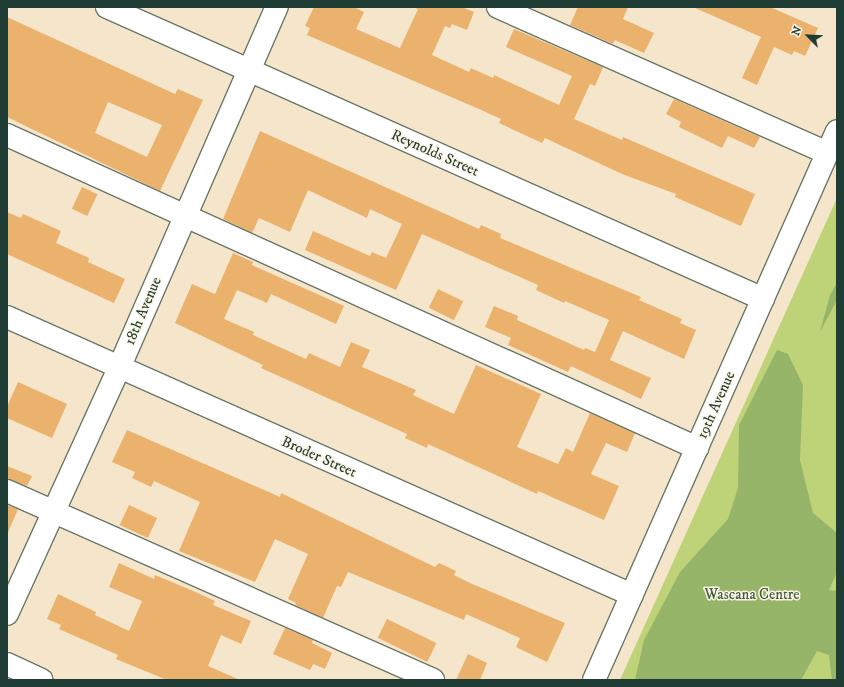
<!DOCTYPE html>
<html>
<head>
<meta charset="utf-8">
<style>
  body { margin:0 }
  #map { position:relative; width:844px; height:687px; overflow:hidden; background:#f5e5ca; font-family:"IM FELL DW Pica",serif }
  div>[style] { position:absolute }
  .green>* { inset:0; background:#bed377 }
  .forest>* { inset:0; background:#96b568 }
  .building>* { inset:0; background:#ebb26d; transform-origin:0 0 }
  .roads { filter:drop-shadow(1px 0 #6a7868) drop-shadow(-1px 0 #6a7868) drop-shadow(0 1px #6a7868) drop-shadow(0 -1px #6a7868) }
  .minor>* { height:22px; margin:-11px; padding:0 11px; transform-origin:11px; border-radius:11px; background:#fff }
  span { translate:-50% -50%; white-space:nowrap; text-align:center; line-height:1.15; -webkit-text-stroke:3px #fcf5e5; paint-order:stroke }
  .street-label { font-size:15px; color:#1f3d34 }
  .park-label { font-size:15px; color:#3f5b41 }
  .frame { position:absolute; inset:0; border:8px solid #1f3d34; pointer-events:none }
  .north { position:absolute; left:788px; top:16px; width:40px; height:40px; -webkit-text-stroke:3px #fcf5e5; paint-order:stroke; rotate:294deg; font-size:11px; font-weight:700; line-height:16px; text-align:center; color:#1f3d34 }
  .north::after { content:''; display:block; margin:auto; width:14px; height:18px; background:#1f3d34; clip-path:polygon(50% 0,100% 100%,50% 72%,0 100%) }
</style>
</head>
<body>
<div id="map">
  <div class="green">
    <div style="clip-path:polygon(837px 198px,837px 680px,620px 680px)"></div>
  </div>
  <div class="forest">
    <div style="clip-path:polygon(837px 283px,837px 300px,820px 332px,830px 295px)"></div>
    <div style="clip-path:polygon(777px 350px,788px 354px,803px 385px,800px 460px,813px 513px,837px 533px,837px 572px,829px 590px,837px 591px,837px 680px,832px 680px,829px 655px,817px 651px,801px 680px,635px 680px,644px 640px,680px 572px,728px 519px,738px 488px,739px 425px)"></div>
  </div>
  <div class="building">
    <div style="clip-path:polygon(314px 7px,354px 7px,364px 12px,356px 29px,400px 48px,418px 9px,413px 7px,462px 7px,474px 12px,467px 30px,452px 24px,450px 28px,445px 26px,432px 55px,469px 72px,471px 68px,493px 78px,494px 75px,559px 105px,572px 76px,506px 47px,514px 29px,603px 67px,595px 86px,590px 84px,574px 119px,622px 140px,623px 137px,755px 194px,741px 226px,675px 197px,676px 194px,622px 174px,545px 138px,542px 143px,499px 123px,501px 119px,479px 109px,307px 35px,310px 28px,305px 26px)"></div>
    <div style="clip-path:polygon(578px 7px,628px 7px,623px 19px,654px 33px,644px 53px,615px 40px,613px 44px,570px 25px)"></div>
    <div style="clip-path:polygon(693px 7px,770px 7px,818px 28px,805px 56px,794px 51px,792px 55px,774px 47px,757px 85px,742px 78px,761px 37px)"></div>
    <div style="clip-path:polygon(evenodd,7px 17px,175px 94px,178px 89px,203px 100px,160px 191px,7px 117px,7px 17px,108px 102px,162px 125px,147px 157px,95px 133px,108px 102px)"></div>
    <div style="clip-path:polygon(674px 99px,760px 137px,754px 148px,728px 136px,722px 148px,679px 127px,681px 122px,666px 114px)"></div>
    <div style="clip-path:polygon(260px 131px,479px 229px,481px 225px,501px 234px,500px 238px,641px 297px,639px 300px,682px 319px,680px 323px,696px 330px,684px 359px,623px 331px,610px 360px,651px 378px,641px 399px,571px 366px,568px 372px,508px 345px,511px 338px,485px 327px,494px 306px,518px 316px,517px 320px,584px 350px,585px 348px,595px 352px,609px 320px,565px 301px,564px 303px,536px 290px,538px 285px,422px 234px,396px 290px,305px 250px,313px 231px,370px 256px,372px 252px,386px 258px,402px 224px,370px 209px,367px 218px,308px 190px,290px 232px,259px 218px,252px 233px,223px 219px)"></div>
    <div style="left:82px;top:187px;width:17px;height:24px;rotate:25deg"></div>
    <div style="clip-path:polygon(7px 212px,21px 218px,23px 214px,61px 231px,56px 243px,89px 258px,88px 262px,125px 279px,114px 303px,7px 254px)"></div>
    <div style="clip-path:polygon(233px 253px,253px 262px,252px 265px,344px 306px,336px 324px,271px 294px,267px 303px,237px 290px,224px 319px,254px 332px,253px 335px,306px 359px,309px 353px,340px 367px,351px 342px,370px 350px,362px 367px,416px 390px,413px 395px,454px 414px,476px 365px,541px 394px,517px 447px,558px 464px,566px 448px,573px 452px,590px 413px,635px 433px,627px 452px,606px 443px,591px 474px,619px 486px,604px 520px,538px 491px,537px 494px,428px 444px,427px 448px,405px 438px,407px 434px,261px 368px,263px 365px,175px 323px,192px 284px,215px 294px)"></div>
    <div style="left:438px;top:289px;width:28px;height:21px;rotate:26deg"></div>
    <div style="clip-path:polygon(18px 382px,67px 404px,52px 438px,7px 418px,7px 407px)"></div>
    <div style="clip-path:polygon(127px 430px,280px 497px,281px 493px,435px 567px,439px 563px,456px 571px,454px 575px,470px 583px,565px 623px,547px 662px,516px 647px,520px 638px,466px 614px,464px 620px,348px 572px,341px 587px,337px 586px,323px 618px,295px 605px,296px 603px,288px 599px,308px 554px,275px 539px,255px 582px,179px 551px,200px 502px,154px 481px,151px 487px,132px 478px,135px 472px,112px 462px)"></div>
    <div style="clip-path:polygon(7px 466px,32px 476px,27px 486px,7px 479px)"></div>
    <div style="clip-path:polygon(7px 505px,18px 509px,7px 535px)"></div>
    <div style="left:129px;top:505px;width:31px;height:22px;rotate:25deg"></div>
    <div style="clip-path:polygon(119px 563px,154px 579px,155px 575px,191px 590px,215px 601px,213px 605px,251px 621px,241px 644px,221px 635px,208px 666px,240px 680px,167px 680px,116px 659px,118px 655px,59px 629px,61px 625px,47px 619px,58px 594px,96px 612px,95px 615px,129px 631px,142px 601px,109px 587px)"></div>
    <div style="left:387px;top:619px;width:55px;height:21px;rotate:26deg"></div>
    <div style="clip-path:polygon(285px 628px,313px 640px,312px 643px,332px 653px,325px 669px,313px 664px,310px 670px,273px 654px)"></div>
    <div style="clip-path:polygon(468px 654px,487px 663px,480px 680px,456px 680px)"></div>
  </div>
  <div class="roads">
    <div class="minor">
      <div style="left:107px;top:7px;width:718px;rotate:23.99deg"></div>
      <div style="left:498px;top:7px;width:360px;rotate:23.9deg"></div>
      <div style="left:7px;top:135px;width:758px;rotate:24.4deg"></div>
      <div style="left:7px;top:317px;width:684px;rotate:23.98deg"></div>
      <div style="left:7px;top:491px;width:466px;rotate:23.9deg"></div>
      <div style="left:7px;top:614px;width:270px;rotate:-65.5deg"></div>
      <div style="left:119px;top:368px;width:394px;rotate:-66.4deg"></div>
      <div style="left:7px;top:664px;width:38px;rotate:25deg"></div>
      <div style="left:594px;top:680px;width:600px;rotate:-66.12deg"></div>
    </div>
  </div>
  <div class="street-label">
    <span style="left:435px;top:153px;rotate:24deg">Reynolds Street</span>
    <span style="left:143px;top:311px;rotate:-67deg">18th Avenue</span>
    <span style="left:716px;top:405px;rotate:-66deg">19th Avenue</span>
    <span style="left:319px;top:457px;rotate:24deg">Broder Street</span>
  </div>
  <div class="park-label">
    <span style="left:752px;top:595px">Wascana Centre</span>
  </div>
  <div class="frame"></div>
  <div class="north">N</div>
</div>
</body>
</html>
